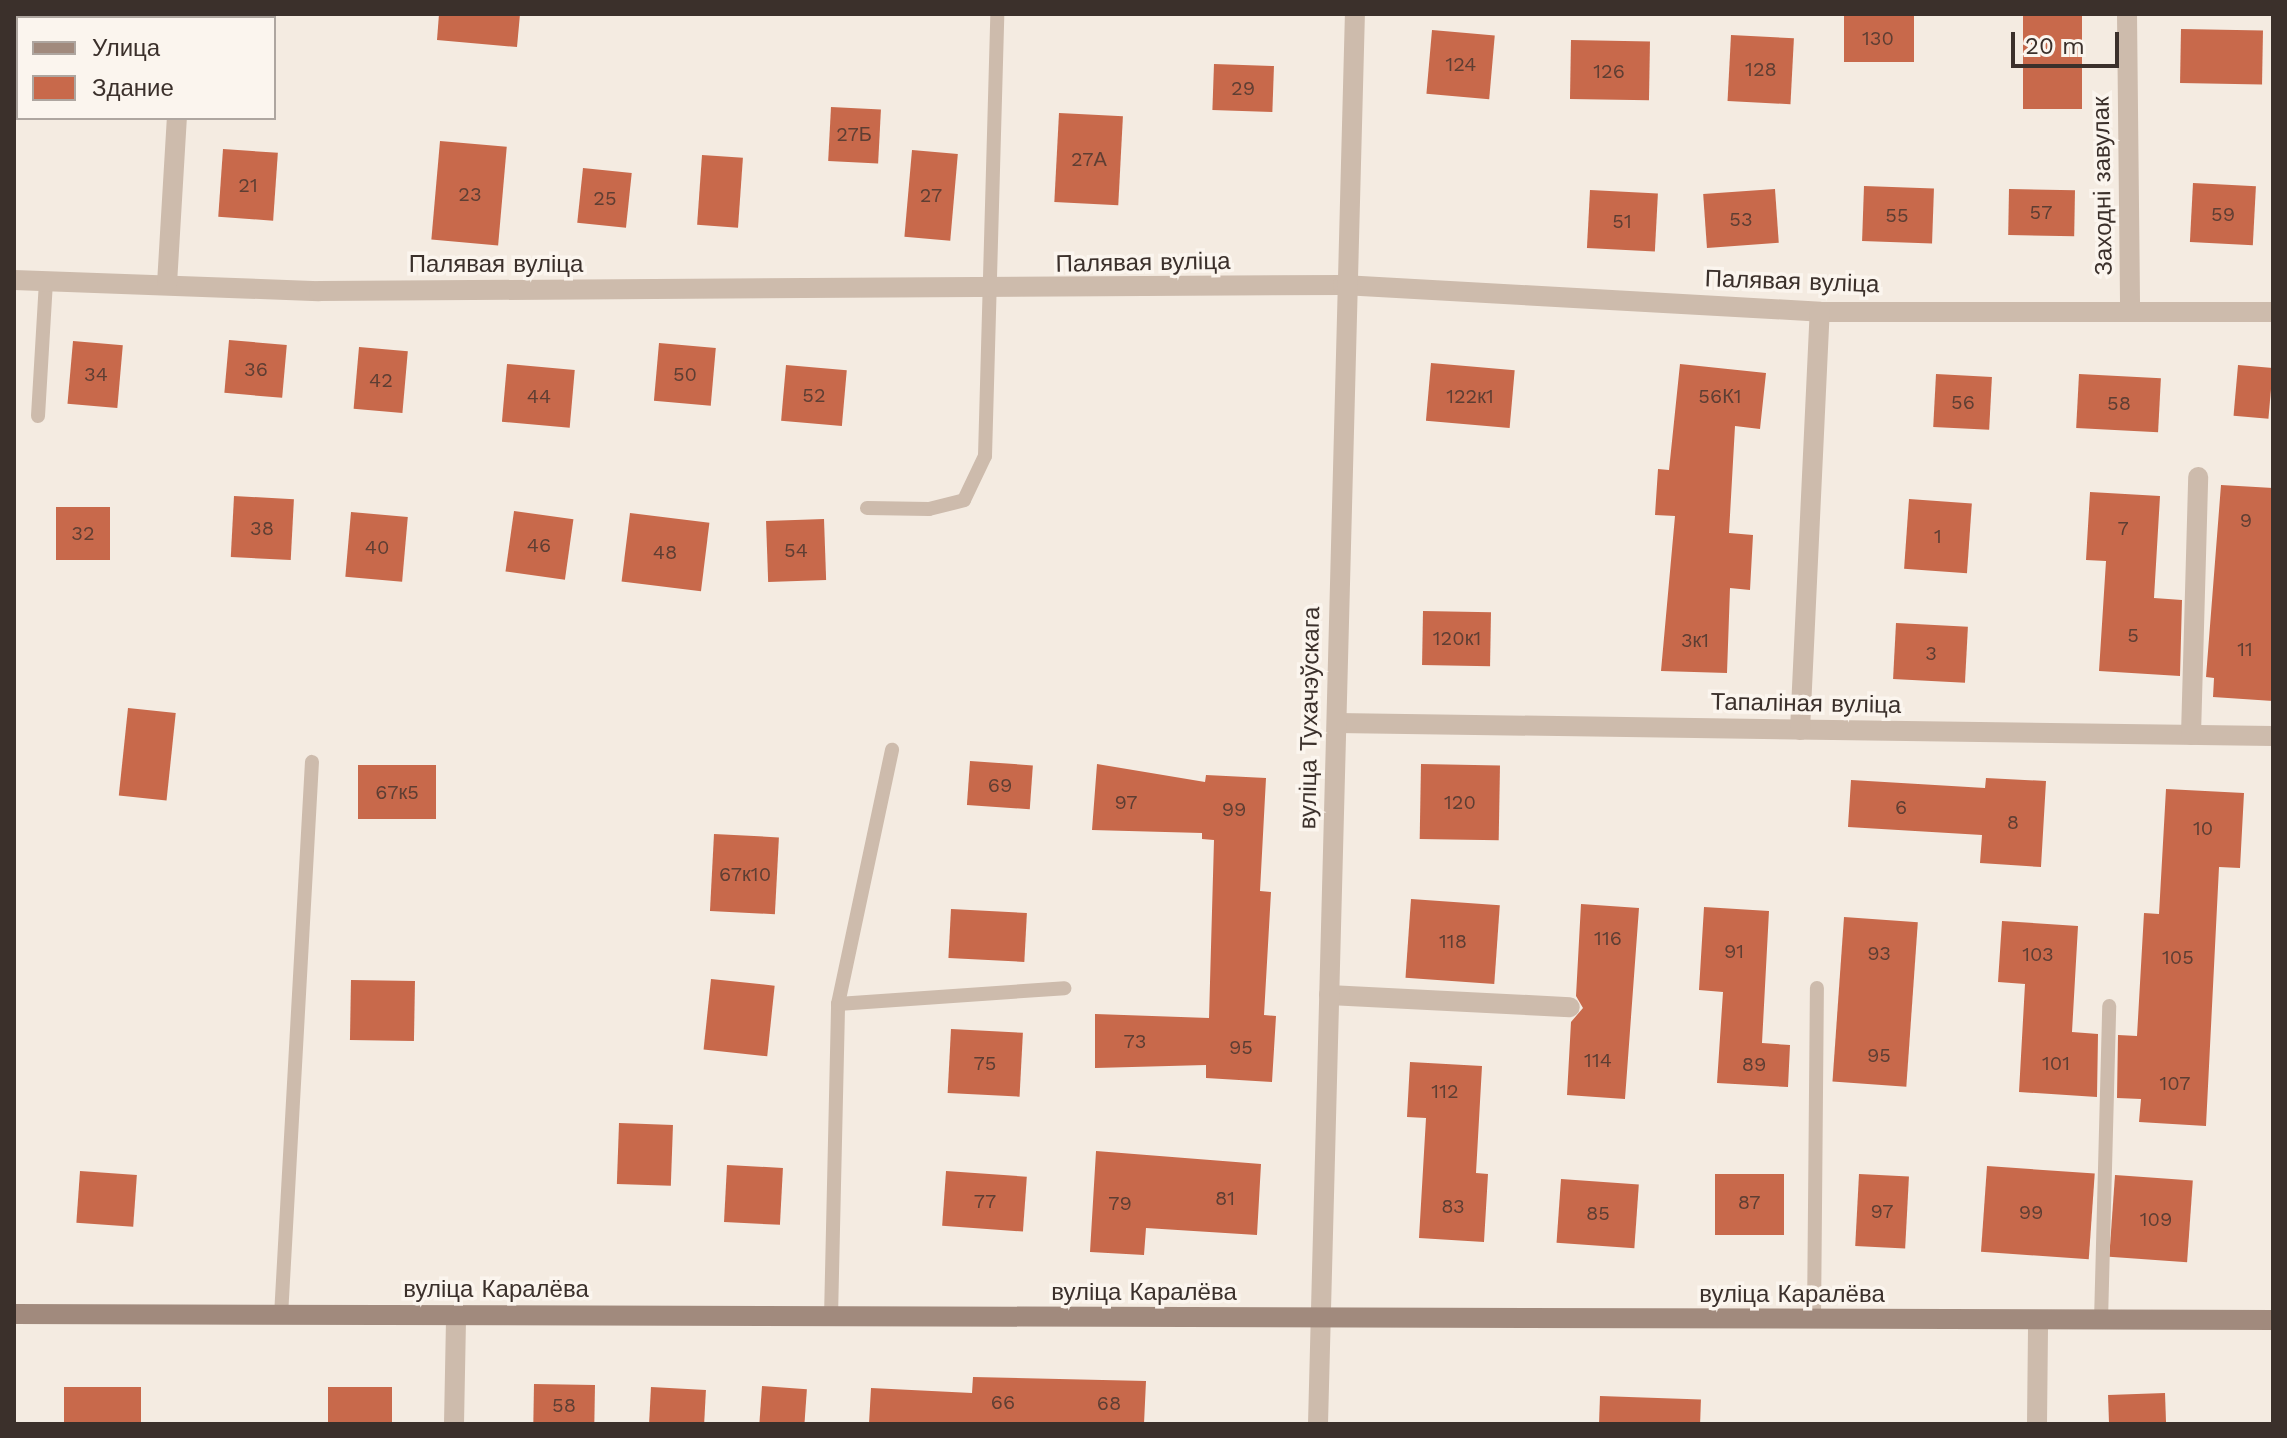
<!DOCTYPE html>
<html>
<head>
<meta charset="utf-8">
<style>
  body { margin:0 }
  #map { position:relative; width:2287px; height:1438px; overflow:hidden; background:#f4ebe1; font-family:"Work Sans",sans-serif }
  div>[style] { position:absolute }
  .building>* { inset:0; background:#c8694b; transform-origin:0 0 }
  .lane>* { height:14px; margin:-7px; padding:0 7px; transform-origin:7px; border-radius:7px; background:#cdbbac }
  .street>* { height:20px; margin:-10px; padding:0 10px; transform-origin:10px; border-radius:10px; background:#cdbbac }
  .secondary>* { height:20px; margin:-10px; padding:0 10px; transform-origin:10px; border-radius:10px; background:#a18a7d }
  span { translate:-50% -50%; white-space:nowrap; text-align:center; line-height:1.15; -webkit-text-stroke:7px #fbf5ee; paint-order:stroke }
  .number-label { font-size:20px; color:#5e3e33 }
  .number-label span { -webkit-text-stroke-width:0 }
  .street-label { font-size:24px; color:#3b302b }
  .frame { position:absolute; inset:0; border:16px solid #3b302b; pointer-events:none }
  .legend { position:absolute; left:16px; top:16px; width:260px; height:104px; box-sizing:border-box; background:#fbf5ee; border:2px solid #aea6a0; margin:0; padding:10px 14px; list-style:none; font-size:24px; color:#3b302b }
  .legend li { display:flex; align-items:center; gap:16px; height:40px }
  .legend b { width:40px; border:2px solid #aea6a0 }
  .scale { position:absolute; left:2011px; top:32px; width:108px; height:36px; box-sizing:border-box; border:4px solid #3b302b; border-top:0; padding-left:10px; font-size:24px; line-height:28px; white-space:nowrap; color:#3b302b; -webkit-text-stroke:6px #fbf5ee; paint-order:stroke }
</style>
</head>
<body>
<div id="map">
  <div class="building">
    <div style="clip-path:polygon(439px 14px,520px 14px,517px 47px,437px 40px)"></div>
    <div style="left:1844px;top:14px;width:70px;height:48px"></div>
    <div style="left:2023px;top:14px;width:59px;height:95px"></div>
    <div style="left:2181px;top:29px;width:82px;height:54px;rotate:1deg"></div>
    <div style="left:1432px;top:30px;width:63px;height:64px;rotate:5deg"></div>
    <div style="left:1731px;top:35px;width:63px;height:66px;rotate:3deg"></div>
    <div style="left:1571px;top:40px;width:79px;height:59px;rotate:1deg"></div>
    <div style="left:1214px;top:64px;width:60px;height:46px;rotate:2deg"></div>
    <div style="left:831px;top:107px;width:50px;height:54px;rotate:3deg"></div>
    <div style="left:1059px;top:113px;width:64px;height:89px;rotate:3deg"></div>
    <div style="left:440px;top:141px;width:67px;height:99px;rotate:5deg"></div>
    <div style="left:223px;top:149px;width:55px;height:68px;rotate:4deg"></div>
    <div style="left:912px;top:150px;width:46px;height:87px;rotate:5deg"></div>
    <div style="left:702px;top:155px;width:41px;height:70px;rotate:4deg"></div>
    <div style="left:583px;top:168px;width:49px;height:55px;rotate:6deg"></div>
    <div style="left:2193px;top:183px;width:63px;height:59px;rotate:3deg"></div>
    <div style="left:1864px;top:186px;width:70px;height:55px;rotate:2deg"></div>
    <div style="left:1775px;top:189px;width:54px;height:72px;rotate:86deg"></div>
    <div style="left:2009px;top:189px;width:66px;height:46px;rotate:1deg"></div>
    <div style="left:1590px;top:190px;width:68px;height:58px;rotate:3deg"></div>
    <div style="left:229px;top:340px;width:58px;height:53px;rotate:5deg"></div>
    <div style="left:73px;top:341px;width:50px;height:63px;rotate:5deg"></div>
    <div style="left:659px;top:343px;width:57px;height:58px;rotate:5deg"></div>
    <div style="left:359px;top:347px;width:49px;height:62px;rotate:5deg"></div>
    <div style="left:1431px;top:363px;width:84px;height:58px;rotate:5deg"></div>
    <div style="left:507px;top:364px;width:68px;height:58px;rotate:5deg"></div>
    <div style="clip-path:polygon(1680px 364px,1766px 373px,1760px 429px,1735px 426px,1729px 533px,1753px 535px,1750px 590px,1730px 588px,1727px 673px,1661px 671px,1675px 516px,1655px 515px,1658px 469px,1669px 470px)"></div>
    <div style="left:786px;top:365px;width:61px;height:56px;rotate:5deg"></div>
    <div style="left:2238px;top:365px;width:35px;height:51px;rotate:5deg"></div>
    <div style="left:1936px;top:374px;width:56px;height:53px;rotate:3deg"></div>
    <div style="left:2079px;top:374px;width:82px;height:54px;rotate:3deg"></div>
    <div style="clip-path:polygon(2221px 485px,2273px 488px,2273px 701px,2213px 697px,2214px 678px,2206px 677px)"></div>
    <div style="clip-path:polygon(2090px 492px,2160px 496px,2154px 598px,2182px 600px,2180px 676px,2099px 671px,2106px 561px,2086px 560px)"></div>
    <div style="left:234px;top:496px;width:60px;height:61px;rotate:3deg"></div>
    <div style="left:1909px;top:499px;width:63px;height:70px;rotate:4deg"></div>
    <div style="left:56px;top:507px;width:54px;height:53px"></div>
    <div style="left:514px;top:511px;width:60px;height:61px;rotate:8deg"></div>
    <div style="left:351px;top:512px;width:57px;height:65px;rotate:5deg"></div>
    <div style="left:630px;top:513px;width:80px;height:69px;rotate:7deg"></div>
    <div style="left:824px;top:519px;width:61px;height:58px;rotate:88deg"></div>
    <div style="left:1423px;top:611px;width:68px;height:54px;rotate:1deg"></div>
    <div style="left:1896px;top:623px;width:72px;height:56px;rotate:3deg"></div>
    <div style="left:128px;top:708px;width:48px;height:88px;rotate:6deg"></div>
    <div style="left:970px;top:761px;width:63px;height:44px;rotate:4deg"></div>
    <div style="clip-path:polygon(1097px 764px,1205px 782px,1206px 775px,1266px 778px,1260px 891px,1271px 892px,1264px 1015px,1276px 1016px,1272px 1082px,1206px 1078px,1206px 1065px,1095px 1068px,1095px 1014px,1209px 1018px,1214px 840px,1202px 839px,1202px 833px,1092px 830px)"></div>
    <div style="left:1421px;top:764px;width:79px;height:75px;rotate:1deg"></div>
    <div style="left:358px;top:765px;width:78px;height:54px"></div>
    <div style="clip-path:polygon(1986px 778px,2046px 781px,2041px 867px,1980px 863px,1982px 835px,1848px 827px,1851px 780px,1985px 788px)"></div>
    <div style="clip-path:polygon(2166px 789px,2244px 793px,2240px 868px,2219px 867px,2206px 1126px,2139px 1122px,2141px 1099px,2117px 1098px,2118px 1035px,2137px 1036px,2144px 913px,2159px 914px)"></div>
    <div style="left:714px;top:834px;width:65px;height:77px;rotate:3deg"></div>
    <div style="left:1411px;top:899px;width:89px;height:79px;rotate:4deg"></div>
    <div style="clip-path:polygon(1581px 904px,1639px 908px,1625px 1099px,1567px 1095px,1571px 1022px,1583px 1008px,1576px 996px)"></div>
    <div style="clip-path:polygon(1704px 907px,1769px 911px,1762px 1043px,1790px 1045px,1788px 1087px,1717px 1083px,1723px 992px,1699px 990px)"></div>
    <div style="left:951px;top:909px;width:76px;height:49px;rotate:3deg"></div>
    <div style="left:1844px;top:917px;width:74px;height:165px;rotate:4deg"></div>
    <div style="clip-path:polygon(2002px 921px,2078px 926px,2072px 1032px,2098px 1034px,2097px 1097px,2019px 1092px,2025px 984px,1998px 982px)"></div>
    <div style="left:711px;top:979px;width:64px;height:71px;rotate:6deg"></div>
    <div style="left:351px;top:980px;width:64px;height:60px;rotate:1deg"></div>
    <div style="left:951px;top:1029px;width:72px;height:64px;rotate:3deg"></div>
    <div style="clip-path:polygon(1410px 1062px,1482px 1066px,1476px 1173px,1488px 1174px,1484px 1242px,1419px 1238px,1426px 1118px,1407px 1117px)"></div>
    <div style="left:619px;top:1123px;width:54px;height:61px;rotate:2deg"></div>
    <div style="clip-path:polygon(1096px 1151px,1261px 1164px,1257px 1235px,1146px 1228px,1144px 1255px,1090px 1252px)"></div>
    <div style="left:727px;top:1165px;width:56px;height:57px;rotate:3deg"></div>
    <div style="left:1987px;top:1166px;width:108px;height:86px;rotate:4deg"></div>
    <div style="left:80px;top:1171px;width:57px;height:52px;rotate:4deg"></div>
    <div style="left:946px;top:1171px;width:81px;height:55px;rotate:4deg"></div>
    <div style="left:1715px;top:1174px;width:69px;height:61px"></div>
    <div style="left:1859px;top:1174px;width:50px;height:72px;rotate:3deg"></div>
    <div style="left:2115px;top:1175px;width:78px;height:82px;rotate:4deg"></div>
    <div style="left:1561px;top:1179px;width:78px;height:64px;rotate:4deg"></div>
    <div style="clip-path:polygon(973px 1377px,1146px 1381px,1144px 1424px,869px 1424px,871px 1388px,972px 1393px)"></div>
    <div style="left:534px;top:1384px;width:61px;height:40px;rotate:1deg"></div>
    <div style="left:762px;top:1386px;width:45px;height:38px;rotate:4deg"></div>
    <div style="left:64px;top:1387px;width:77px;height:37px"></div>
    <div style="left:392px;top:1387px;width:37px;height:64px;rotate:90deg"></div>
    <div style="left:651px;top:1387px;width:55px;height:37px;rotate:3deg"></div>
    <div style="left:2165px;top:1393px;width:31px;height:57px;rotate:88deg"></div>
    <div style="left:1600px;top:1396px;width:101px;height:28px;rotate:2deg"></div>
  </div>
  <div class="lane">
    <div style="left:38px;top:416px;width:135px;rotate:-86.6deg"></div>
    <div style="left:867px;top:508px;width:62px;rotate:0.9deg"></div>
    <div style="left:929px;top:509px;width:36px;rotate:-14deg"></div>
    <div style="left:964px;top:500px;width:49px;rotate:-64.5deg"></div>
    <div style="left:985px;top:456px;width:442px;rotate:-88.4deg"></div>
    <div style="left:838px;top:1004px;width:260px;rotate:-78deg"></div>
    <div style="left:281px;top:1316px;width:555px;rotate:-86.8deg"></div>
    <div style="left:831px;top:1317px;width:313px;rotate:-88.7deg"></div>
    <div style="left:838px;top:1004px;width:227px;rotate:-4deg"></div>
    <div style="left:1814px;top:1321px;width:333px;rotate:-89.5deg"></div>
    <div style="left:2101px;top:1321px;width:315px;rotate:-88.5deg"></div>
  </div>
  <div class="street">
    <div style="left:2127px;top:14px;width:295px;rotate:89.4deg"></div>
    <div style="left:182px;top:18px;width:4px;rotate:-76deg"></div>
    <div style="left:14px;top:280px;width:305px;rotate:2.1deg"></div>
    <div style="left:319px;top:291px;width:1024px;rotate:-0.34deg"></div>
    <div style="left:1343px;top:285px;width:478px;rotate:3.2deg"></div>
    <div style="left:1820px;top:312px;width:453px"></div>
    <div style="left:167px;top:284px;width:166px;rotate:-86.6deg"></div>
    <div style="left:1337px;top:723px;width:936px;rotate:0.8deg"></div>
    <div style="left:1800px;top:730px;width:418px;rotate:-87.3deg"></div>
    <div style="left:2191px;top:735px;width:258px;rotate:-88.4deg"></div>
    <div style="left:1329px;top:995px;width:241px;rotate:2.9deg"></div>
    <div style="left:454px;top:1424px;width:108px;rotate:-88.9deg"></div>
    <div style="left:1318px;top:1424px;width:1410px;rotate:-88.5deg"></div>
    <div style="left:2037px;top:1424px;width:103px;rotate:-89.4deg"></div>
  </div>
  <div class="secondary">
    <div style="left:14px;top:1314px;width:2259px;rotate:0.15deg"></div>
  </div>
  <div class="number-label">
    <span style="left:1878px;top:38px">130</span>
    <span style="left:1461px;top:64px">124</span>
    <span style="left:1761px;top:69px">128</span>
    <span style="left:1609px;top:71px">126</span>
    <span style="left:1243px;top:88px">29</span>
    <span style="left:854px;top:134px">27Б</span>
    <span style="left:1089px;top:159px">27А</span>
    <span style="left:248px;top:185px">21</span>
    <span style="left:470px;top:194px">23</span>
    <span style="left:931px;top:195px">27</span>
    <span style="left:605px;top:198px">25</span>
    <span style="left:2041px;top:212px">57</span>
    <span style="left:2223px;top:214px">59</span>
    <span style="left:1897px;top:215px">55</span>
    <span style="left:1741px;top:219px">53</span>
    <span style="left:1622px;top:221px">51</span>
    <span style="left:256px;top:369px">36</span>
    <span style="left:96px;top:374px">34</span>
    <span style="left:685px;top:374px">50</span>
    <span style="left:381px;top:380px">42</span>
    <span style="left:814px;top:395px">52</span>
    <span style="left:539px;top:396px">44</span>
    <span style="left:1470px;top:396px">122к1</span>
    <span style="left:1720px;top:396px">56К1</span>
    <span style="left:1963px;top:402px">56</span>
    <span style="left:2119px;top:403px">58</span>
    <span style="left:2246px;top:520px">9</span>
    <span style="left:262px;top:528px">38</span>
    <span style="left:2123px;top:528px">7</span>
    <span style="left:83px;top:533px">32</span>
    <span style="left:1938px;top:536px">1</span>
    <span style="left:539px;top:545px">46</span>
    <span style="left:377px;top:547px">40</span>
    <span style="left:796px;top:550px">54</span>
    <span style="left:665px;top:552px">48</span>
    <span style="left:2133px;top:635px">5</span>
    <span style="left:1457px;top:638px">120к1</span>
    <span style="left:1695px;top:640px">3к1</span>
    <span style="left:2245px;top:649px">11</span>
    <span style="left:1931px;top:653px">3</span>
    <span style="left:1000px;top:785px">69</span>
    <span style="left:397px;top:792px">67к5</span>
    <span style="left:1126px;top:802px">97</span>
    <span style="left:1460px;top:802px">120</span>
    <span style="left:1901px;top:807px">6</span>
    <span style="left:1234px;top:809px">99</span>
    <span style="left:2013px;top:822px">8</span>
    <span style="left:2203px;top:828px">10</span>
    <span style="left:745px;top:874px">67к10</span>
    <span style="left:1608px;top:938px">116</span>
    <span style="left:1453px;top:941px">118</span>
    <span style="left:1734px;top:951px">91</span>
    <span style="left:1879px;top:953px">93</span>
    <span style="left:2038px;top:954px">103</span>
    <span style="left:2178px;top:957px">105</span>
    <span style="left:1135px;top:1041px">73</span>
    <span style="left:1241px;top:1047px">95</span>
    <span style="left:1879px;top:1055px">95</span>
    <span style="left:1598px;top:1060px">114</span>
    <span style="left:985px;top:1063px">75</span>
    <span style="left:2056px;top:1063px">101</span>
    <span style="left:1754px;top:1064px">89</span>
    <span style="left:2175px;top:1083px">107</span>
    <span style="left:1445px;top:1091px">112</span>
    <span style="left:1225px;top:1198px">81</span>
    <span style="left:985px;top:1201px">77</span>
    <span style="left:1749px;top:1202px">87</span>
    <span style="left:1120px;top:1203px">79</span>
    <span style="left:1453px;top:1206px">83</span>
    <span style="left:1882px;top:1211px">97</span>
    <span style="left:2031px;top:1212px">99</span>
    <span style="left:1598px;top:1213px">85</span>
    <span style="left:2156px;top:1219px">109</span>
    <span style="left:1003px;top:1402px">66</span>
    <span style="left:1109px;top:1403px">68</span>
    <span style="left:564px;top:1405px">58</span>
  </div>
  <div class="street-label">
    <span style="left:2103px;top:186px;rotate:-91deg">Заходні завулак</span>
    <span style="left:1143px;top:263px;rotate:-1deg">Палявая вуліца</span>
    <span style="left:496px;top:265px">Палявая вуліца</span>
    <span style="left:1792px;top:282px;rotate:2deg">Палявая вуліца</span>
    <span style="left:1806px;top:704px;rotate:1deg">Тапаліная вуліца</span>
    <span style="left:1310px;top:718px;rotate:-89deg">вуліца Тухачэўскага</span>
    <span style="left:496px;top:1290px">вуліца Каралёва</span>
    <span style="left:1144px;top:1293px">вуліца Каралёва</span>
    <span style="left:1792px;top:1295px">вуліца Каралёва</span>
  </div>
  <div class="frame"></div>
  <ul class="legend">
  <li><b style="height:10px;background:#a18a7d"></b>Улица</li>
  <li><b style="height:22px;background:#c8694b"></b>Здание</li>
  </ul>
  <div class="scale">20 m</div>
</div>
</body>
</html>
